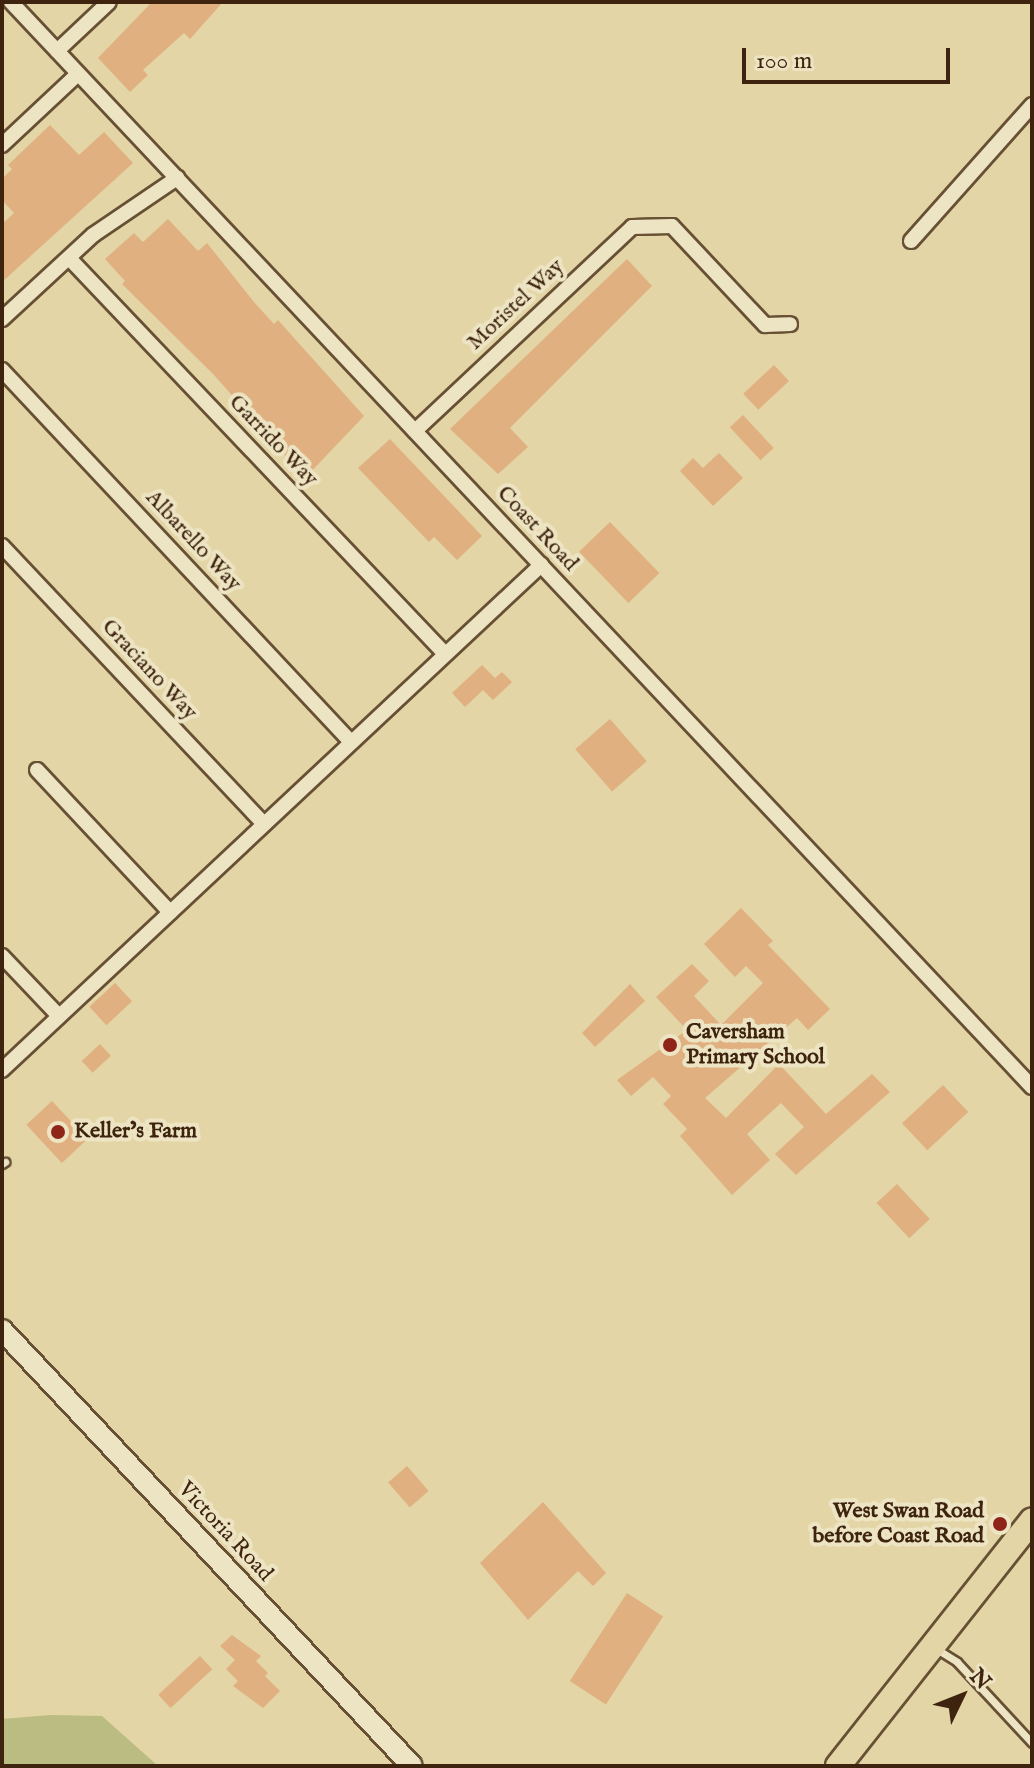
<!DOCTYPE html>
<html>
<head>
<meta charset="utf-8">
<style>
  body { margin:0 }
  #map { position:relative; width:1034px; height:1768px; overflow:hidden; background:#e3d5a5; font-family:"IM FELL English",serif }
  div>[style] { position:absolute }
  .green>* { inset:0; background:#babc82 }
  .building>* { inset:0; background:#e0b080; transform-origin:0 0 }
  .roads { filter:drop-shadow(2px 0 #675034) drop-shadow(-2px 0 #675034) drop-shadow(0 2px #675034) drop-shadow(0 -2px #675034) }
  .lane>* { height:7px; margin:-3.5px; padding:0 3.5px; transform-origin:3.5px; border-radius:3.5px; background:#ede4c4 }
  .street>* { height:14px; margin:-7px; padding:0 7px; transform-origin:7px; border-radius:7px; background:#ede4c4 }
  .secondary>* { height:20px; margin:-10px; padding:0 10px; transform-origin:10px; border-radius:10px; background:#ede4c4 }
  .primary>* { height:24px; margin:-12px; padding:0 12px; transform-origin:12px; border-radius:12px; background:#e3d5a5 }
  .dots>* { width:22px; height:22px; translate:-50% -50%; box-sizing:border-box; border:4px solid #ede4c4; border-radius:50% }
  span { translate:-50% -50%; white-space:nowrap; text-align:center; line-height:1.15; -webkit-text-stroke:8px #ede4c4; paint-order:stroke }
  .street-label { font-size:22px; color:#3e240e }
  .poi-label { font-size:22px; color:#3e240e; font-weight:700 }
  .left { translate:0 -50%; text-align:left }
  .right { translate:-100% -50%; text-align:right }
  .frame { position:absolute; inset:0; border:4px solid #3e240e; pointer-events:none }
  .north { position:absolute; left:922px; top:1656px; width:80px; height:80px; -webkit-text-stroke:6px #ede4c4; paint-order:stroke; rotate:47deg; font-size:22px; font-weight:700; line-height:32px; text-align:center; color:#3e240e }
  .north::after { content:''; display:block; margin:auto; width:28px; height:36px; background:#3e240e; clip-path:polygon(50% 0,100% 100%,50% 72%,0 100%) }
  .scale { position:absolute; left:742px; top:48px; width:208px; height:36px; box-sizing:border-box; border:4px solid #3e240e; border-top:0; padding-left:10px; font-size:24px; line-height:28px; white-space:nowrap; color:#3e240e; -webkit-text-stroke:6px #ede4c4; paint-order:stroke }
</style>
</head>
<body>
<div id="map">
  <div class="green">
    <div style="clip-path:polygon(50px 1715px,102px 1716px,158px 1766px,2px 1766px,2px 1719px)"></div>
  </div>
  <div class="building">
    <div style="clip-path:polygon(152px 2px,223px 2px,190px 39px,184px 33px,143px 70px,148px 75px,130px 92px,98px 58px)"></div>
    <div style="clip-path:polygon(50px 125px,79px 155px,104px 132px,133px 163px,2px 282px,2px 224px,14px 213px,2px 200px,2px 179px,12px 169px,8px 165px)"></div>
    <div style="clip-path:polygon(168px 219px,198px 251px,207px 243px,254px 302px,274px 324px,278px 320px,364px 416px,305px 478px,214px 375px,122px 284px,125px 281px,105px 259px,134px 233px,143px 242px)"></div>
    <div style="clip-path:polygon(627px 259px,652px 286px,510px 428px,528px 447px,498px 474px,450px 429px)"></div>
    <div style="left:774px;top:365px;width:22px;height:42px;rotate:47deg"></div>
    <div style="left:743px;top:415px;width:45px;height:18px;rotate:47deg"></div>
    <div style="clip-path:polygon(390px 439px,482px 536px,457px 560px,434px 537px,429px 542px,358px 468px)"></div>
    <div style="clip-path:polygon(719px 453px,743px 478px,713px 506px,680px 471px,693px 458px,703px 468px)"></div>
    <div style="left:610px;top:522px;width:71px;height:43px;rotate:46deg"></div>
    <div style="clip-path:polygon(482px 665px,495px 678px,502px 672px,512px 682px,493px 700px,483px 690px,465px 707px,452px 693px)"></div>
    <div style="left:610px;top:719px;width:56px;height:46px;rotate:49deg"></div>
    <div style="clip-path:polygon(741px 908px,773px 941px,768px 945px,830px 1009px,808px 1030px,797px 1018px,705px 1098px,726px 1118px,779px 1064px,826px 1114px,872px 1074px,890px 1092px,796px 1175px,775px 1154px,804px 1127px,781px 1103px,747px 1134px,770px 1160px,732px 1195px,680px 1136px,687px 1129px,663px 1104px,671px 1096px,653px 1077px,631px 1096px,617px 1080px,687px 1030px,656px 997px,692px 964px,709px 981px,694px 996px,721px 1025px,763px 983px,746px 966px,735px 977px,704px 944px)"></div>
    <div style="left:115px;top:983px;width:25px;height:35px;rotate:47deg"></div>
    <div style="clip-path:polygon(630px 984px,645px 1001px,595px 1047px,582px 1033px)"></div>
    <div style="left:100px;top:1044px;width:16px;height:25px;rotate:47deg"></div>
    <div style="left:943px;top:1085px;width:37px;height:56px;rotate:47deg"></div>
    <div style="left:52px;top:1101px;width:52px;height:35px;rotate:47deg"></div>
    <div style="left:897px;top:1184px;width:48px;height:28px;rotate:47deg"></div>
    <div style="left:407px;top:1466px;width:33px;height:25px;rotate:49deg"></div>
    <div style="clip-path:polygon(543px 1502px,606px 1573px,593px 1586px,578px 1571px,528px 1620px,480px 1563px)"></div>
    <div style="left:627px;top:1593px;width:43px;height:105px;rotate:33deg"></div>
    <div style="clip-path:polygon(232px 1635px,261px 1656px,256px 1661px,268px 1673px,265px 1676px,280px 1691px,263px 1708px,233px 1686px,238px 1681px,226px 1669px,235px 1660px,220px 1646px)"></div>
    <div style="left:200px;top:1656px;width:18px;height:57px;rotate:47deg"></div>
  </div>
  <div class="roads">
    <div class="lane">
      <div style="left:2px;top:1164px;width:4px;rotate:-34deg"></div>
      <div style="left:935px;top:1648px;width:26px;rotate:32deg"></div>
      <div style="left:957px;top:1662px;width:110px;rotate:47.2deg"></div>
    </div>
    <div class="street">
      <div style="left:11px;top:2px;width:1490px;rotate:46.74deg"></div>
      <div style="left:57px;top:51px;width:71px;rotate:-43.3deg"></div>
      <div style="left:2px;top:145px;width:104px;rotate:-43.1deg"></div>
      <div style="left:911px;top:241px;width:182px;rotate:-48.3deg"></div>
      <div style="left:69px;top:258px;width:546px;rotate:46.48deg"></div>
      <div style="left:2px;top:319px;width:124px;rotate:-42.7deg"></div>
      <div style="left:93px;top:235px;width:102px;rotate:-34.2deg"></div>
      <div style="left:2px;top:370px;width:510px;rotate:46.83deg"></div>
      <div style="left:415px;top:431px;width:298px;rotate:-43.2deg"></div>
      <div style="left:632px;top:227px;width:40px;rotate:-1.4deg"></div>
      <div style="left:672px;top:226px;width:136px;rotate:46.8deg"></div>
      <div style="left:765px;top:325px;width:25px;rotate:-2deg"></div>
      <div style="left:2px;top:546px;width:382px;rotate:46.7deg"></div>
      <div style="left:37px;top:770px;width:195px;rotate:46.9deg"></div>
      <div style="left:2px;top:956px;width:83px;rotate:46.5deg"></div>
      <div style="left:2px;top:1070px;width:739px;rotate:-43.13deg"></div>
    </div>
    <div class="secondary">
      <div style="left:2px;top:1330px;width:598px;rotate:46.76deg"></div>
    </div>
    <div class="primary">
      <div style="left:838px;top:1766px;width:313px;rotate:-51.7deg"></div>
    </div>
  </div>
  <div class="dots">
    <div style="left:670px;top:1045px;background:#8f2418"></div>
    <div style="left:58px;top:1132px;background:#8f2418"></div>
    <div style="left:1000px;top:1524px;background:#8f2418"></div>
  </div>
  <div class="street-label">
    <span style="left:516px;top:305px;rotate:-43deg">Moristel Way</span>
    <span style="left:273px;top:441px;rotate:46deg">Garrido Way</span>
    <span style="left:537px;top:529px;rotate:47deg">Coast Road</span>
    <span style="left:193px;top:541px;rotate:47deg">Albarello Way</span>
    <span style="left:149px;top:670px;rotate:47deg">Graciano Way</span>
    <span style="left:225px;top:1532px;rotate:47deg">Victoria Road</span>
  </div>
  <div class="poi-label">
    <span class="left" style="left:686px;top:1045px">Caversham<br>Primary School</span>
    <span class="left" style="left:74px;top:1132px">Keller’s Farm</span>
    <span class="right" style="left:984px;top:1524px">West Swan Road<br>before Coast Road</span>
  </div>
  <div class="frame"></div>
  <div class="north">N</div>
  <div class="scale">100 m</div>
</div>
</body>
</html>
